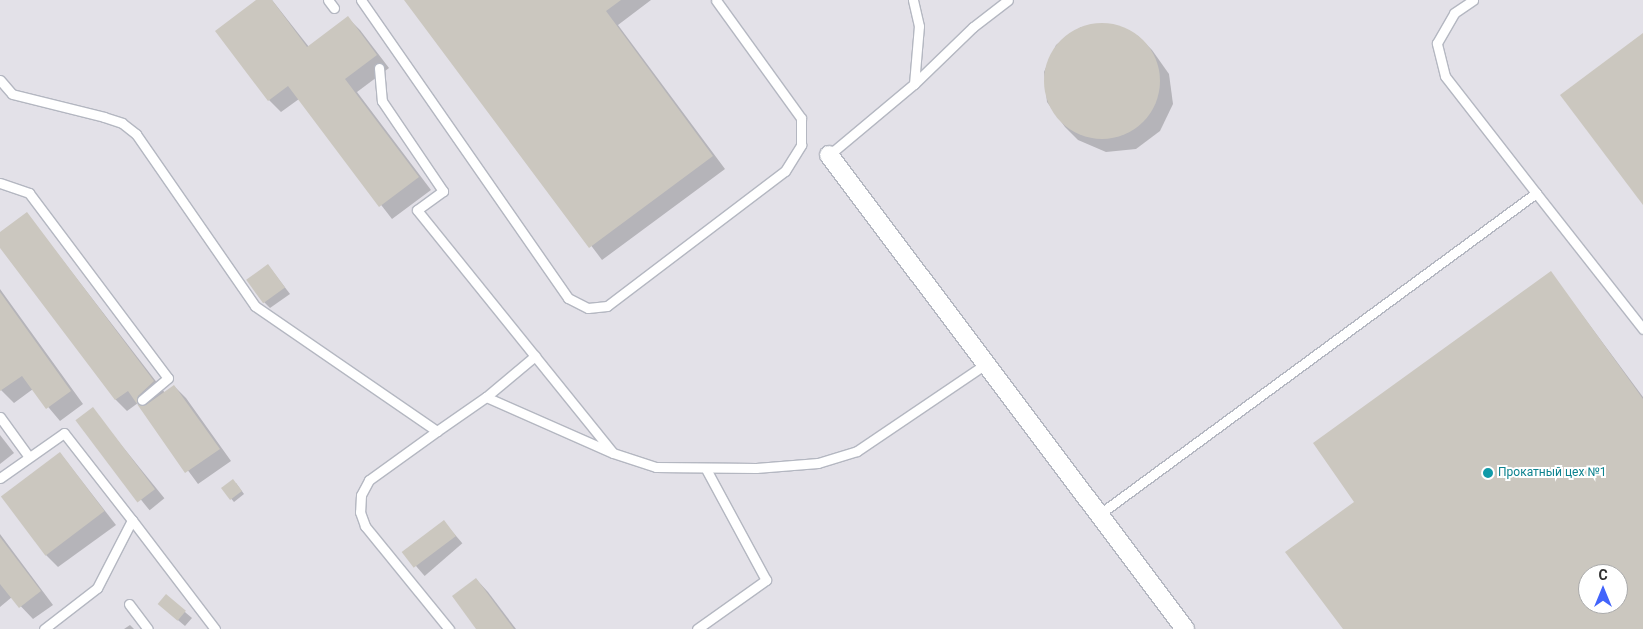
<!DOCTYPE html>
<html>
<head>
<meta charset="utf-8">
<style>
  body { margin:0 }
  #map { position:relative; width:1643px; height:629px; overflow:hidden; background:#efe9e1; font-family:Roboto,sans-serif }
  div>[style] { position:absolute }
  .industrial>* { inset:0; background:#e3e1e8 }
  .shadow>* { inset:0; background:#0003; transform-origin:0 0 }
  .building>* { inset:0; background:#cbc7bf; transform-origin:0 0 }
  .round { border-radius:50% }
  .roads { filter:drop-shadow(1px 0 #b4b7c1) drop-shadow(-1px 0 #b4b7c1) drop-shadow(0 1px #b4b7c1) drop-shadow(0 -1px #b4b7c1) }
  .service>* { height:9px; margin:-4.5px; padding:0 4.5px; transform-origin:4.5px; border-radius:4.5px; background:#fff }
  .minor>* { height:18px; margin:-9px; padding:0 9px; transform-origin:9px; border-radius:9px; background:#fff }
  .dots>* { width:14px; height:14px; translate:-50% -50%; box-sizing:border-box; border:2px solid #fff; border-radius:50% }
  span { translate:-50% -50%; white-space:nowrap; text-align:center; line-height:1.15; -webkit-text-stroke:4px #fff; paint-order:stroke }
  .culture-label { font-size:12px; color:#0d838f }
  .left { translate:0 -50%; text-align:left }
  .north { position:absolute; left:1578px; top:564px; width:50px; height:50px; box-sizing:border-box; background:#fff; border:1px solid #ababab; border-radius:50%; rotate:0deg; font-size:14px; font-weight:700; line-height:20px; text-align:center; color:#2e2e2e }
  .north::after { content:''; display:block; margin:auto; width:18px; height:22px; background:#4264fb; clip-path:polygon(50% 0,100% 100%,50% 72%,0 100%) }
</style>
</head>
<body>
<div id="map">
  <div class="industrial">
    <div style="clip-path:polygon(evenodd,0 0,1643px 0,1643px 629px,0 629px,0 0,1588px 574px,1618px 574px,1618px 604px,1588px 604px,1588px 574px)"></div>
  </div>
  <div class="shadow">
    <div style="clip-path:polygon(258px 0,272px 0,309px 47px,348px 18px,360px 30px,389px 68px,357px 92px,431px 190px,392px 219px,299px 99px,281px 112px,269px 100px)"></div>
    <div style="clip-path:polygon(406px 0,651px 0,618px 25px,725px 169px,602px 260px)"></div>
    <div style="clip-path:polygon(1111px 24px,1138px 36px,1152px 50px,1169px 74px,1173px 104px,1160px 131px,1136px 149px,1106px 152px,1078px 140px,1065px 127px,1047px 102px,1044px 72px,1056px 45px,1081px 27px)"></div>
    <div style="clip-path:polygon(27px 214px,165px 393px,174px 386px,186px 398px,231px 461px,198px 484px,138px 403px,127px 411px,116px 400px,0 246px,0 234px)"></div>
    <div style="clip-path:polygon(268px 265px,290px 294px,270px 308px,264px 302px)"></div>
    <div style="clip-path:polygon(evenodd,1551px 273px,1643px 397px,1643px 629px,1344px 629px,1356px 502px,1551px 273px,1588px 574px,1618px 574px,1618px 604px,1588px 604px,1588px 574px)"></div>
    <div style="clip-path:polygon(0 289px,83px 404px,60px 421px,33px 389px,14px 403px,0 389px)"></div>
    <div style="left:92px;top:409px;width:115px;height:19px;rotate:51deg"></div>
    <div style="clip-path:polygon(0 435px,14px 453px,0 464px)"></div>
    <div style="clip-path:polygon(60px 453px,116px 525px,58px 567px,46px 555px)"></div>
    <div style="clip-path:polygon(236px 483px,244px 494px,234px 502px,222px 488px)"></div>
    <div style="left:444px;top:522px;width:28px;height:50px;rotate:49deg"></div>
    <div style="clip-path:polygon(0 534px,53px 605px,33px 619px,12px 597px,0 607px)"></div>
    <div style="clip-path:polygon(476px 579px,488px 592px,516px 629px,478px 629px)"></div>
    <div style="clip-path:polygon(166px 596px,192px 618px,185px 626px,166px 610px)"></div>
    <div style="clip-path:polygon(130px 625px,134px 629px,124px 629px)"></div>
  </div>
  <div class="building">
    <div style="clip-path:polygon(256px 0,272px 0,307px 47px,348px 16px,377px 55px,345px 79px,419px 177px,379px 207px,288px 86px,268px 101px,215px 31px)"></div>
    <div style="clip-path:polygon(404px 0,621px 0,606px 11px,713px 156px,589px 248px)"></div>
    <div class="round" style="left:1044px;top:23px;width:116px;height:116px"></div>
    <div style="clip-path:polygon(1643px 33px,1643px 205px,1560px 95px)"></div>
    <div style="clip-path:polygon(27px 212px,154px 381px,138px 396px,137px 404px,146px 405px,174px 385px,220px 449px,185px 473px,128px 391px,115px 400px,0 248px,0 232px)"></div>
    <div style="left:268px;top:264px;width:29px;height:27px;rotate:54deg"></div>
    <div style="clip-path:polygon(evenodd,1551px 271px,1643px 399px,1643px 629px,1343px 629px,1285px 552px,1354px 502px,1313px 443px,1551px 271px,1588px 574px,1618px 574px,1618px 604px,1588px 604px,1588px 574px)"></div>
    <div style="clip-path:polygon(0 292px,71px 391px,46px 409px,22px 376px,0 391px)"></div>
    <div style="left:93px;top:407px;width:103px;height:22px;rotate:53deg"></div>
    <div style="left:60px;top:452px;width:74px;height:74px;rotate:53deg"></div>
    <div style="left:233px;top:479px;width:15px;height:15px;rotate:53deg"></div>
    <div style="left:444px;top:520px;width:20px;height:53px;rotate:53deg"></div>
    <div style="clip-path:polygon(0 537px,41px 591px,19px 608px,0 584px)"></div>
    <div style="clip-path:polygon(476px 578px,514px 629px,476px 629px,452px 596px)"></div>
    <div style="left:166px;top:594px;width:26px;height:13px;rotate:40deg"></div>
  </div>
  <div class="roads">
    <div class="service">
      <div style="left:328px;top:0;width:10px;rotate:53deg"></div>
      <div style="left:361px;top:0;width:363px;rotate:55.2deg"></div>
      <div style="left:568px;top:298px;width:22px;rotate:27deg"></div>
      <div style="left:588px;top:308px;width:19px;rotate:-6deg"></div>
      <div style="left:607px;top:306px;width:223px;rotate:-37.2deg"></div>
      <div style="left:785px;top:171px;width:31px;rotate:-58deg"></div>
      <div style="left:801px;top:145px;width:27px;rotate:-90deg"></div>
      <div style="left:801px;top:118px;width:145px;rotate:-125.8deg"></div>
      <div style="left:379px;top:68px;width:33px;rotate:85deg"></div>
      <div style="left:382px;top:101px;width:109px;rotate:55.9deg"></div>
      <div style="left:443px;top:191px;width:32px;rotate:144deg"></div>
      <div style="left:417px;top:210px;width:311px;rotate:51.1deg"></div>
      <div style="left:0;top:80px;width:18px;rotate:49deg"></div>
      <div style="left:12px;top:94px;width:95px;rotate:14deg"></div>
      <div style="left:104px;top:117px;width:19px;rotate:18deg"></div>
      <div style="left:122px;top:123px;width:18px;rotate:38deg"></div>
      <div style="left:136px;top:134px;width:209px;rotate:55.3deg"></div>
      <div style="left:255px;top:306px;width:221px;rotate:34.5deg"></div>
      <div style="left:437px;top:431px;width:60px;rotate:-34.8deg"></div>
      <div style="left:486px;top:397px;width:139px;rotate:23.8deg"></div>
      <div style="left:613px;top:453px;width:45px;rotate:18deg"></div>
      <div style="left:656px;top:467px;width:100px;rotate:0.6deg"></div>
      <div style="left:756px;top:468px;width:62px;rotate:-4.6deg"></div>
      <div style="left:818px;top:463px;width:41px;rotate:-17.1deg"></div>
      <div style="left:857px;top:451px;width:153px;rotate:-34.1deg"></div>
      <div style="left:914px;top:84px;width:82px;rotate:-44deg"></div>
      <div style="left:973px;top:27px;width:44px;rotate:-37.6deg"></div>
      <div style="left:829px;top:155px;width:111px;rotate:-39.9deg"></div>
      <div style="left:914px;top:84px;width:58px;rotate:-85.1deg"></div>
      <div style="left:919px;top:26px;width:27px;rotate:-103deg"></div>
      <div style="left:0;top:183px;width:31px;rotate:19deg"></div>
      <div style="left:29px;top:193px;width:231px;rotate:53.1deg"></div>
      <div style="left:168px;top:378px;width:34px;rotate:140deg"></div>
      <div style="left:1536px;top:193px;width:173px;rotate:51.8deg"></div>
      <div style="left:486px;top:397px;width:64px;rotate:-39.9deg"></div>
      <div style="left:0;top:417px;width:49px;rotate:54.1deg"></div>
      <div style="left:437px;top:431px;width:84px;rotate:144.2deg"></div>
      <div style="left:369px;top:480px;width:17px;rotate:118deg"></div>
      <div style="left:361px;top:495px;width:17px;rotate:93deg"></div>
      <div style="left:360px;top:512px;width:15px;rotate:70deg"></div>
      <div style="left:365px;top:526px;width:133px;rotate:50.8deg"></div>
      <div style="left:0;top:478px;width:78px;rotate:-35.1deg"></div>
      <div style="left:64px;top:433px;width:110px;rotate:52deg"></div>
      <div style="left:132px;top:520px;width:76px;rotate:117.2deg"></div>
      <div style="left:97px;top:588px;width:67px;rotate:142.3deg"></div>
      <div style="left:1101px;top:513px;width:540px;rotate:-36.34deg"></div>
      <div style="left:1536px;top:193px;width:148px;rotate:-127.9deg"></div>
      <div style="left:1445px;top:76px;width:34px;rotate:-104deg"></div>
      <div style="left:1437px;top:43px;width:34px;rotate:-60deg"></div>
      <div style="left:1454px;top:13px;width:23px;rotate:-34deg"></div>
      <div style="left:132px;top:520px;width:137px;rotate:52.7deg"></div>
      <div style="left:129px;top:604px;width:31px;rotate:53deg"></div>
      <div style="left:697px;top:629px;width:85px;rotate:-35.4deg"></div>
      <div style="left:766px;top:580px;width:126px;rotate:-118.4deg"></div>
    </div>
    <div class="minor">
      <div style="left:829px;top:155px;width:593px;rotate:53.09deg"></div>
    </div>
  </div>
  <div class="dots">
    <div style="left:1488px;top:473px;background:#0f9aa8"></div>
  </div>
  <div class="culture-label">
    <span class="left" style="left:1498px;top:473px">Прокатный цех №1</span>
  </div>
  <div class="north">С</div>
</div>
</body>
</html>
